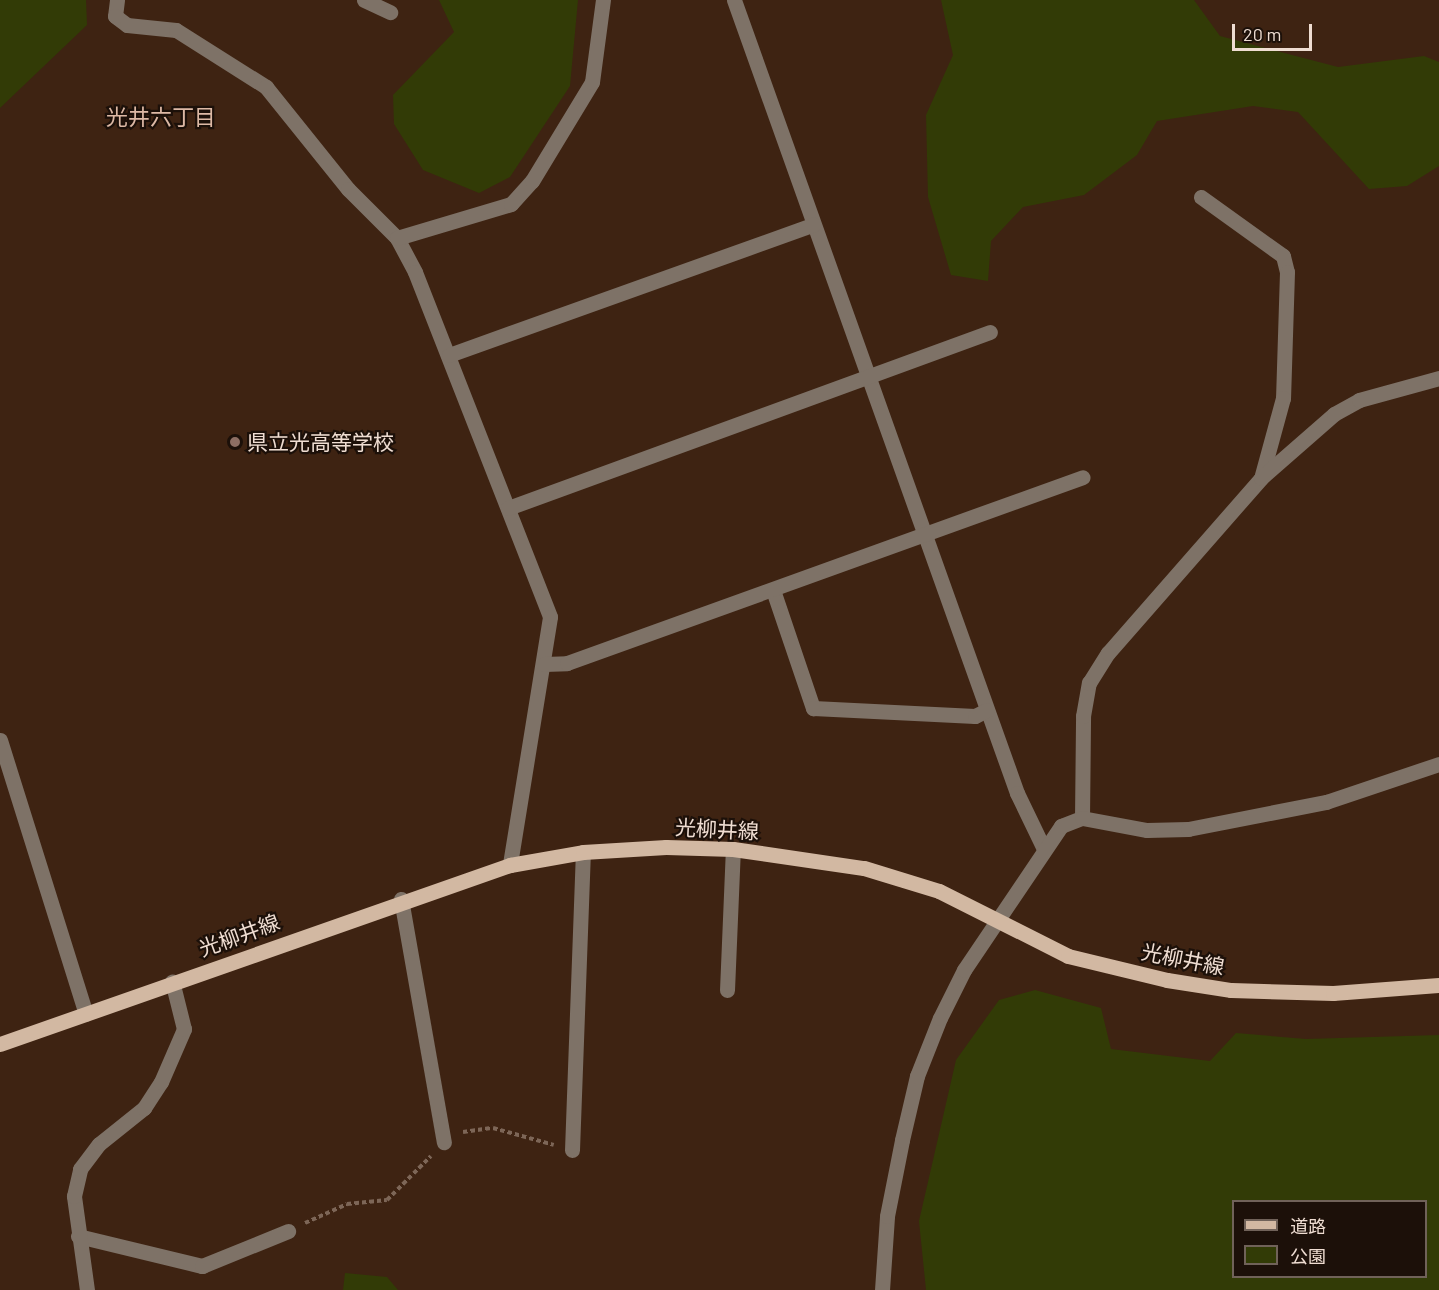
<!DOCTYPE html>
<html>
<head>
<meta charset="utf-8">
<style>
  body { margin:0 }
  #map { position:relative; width:1439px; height:1290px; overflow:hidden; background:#3e2312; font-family:Barlow,"Noto Sans JP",sans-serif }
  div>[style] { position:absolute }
  .green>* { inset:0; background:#323b06 }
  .path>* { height:4px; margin-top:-2px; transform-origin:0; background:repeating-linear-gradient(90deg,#7d6657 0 4.5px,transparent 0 7.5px) }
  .minor>* { height:15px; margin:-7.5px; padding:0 7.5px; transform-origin:7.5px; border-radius:7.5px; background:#7e7267 }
  .major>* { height:15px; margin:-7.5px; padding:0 7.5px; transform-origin:7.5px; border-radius:7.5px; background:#d2b8a2 }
  .dots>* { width:16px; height:16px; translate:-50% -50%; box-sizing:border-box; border:3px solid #1c1009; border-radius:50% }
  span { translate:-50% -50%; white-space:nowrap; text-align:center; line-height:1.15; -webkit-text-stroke:4.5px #1c1009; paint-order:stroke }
  .poi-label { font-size:21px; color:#efddd2 }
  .left { translate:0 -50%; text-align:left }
  .street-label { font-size:21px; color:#efddd2 }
  .neighbourhood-label { font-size:22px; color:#ddb9a5 }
  .legend { position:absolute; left:1232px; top:1200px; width:195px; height:78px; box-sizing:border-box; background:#1c1009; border:2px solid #706259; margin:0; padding:8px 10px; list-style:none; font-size:18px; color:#efddd2 }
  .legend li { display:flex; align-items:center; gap:12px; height:30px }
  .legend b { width:30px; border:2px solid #706259 }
  .scale { position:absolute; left:1232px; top:24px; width:80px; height:27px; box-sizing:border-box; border:3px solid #efddd2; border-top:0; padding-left:8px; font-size:18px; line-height:21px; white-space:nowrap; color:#efddd2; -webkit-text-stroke:4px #1c1009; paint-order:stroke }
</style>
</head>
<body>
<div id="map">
  <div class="green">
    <div style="clip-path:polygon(0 0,86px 0,87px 25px,0 108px)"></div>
    <div style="clip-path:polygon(439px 0,578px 0,570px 86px,510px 177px,479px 193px,423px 170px,394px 124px,393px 95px,454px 32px)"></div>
    <div style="clip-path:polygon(941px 0,1194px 0,1220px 36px,1338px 67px,1424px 56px,1439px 62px,1439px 166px,1407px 186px,1369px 189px,1298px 112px,1253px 106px,1157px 121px,1137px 155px,1084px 195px,1023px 207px,991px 241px,988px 281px,951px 275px,928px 197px,926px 115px,953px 55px)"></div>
    <div style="clip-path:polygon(evenodd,1035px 990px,1101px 1008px,1111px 1049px,1210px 1061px,1236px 1033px,1306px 1039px,1439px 1035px,1439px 1290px,926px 1290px,919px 1221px,956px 1060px,999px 1000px,1035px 990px,1234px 1202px,1426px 1202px,1426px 1276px,1234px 1276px,1234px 1202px)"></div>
    <div style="clip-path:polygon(345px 1273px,387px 1277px,398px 1290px,343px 1290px)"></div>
  </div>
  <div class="path">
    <div style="left:463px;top:1132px;width:30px;rotate:-8deg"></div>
    <div style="left:493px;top:1128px;width:63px;rotate:15.6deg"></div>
    <div style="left:305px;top:1223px;width:46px;rotate:-24.3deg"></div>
    <div style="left:347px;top:1204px;width:40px;rotate:-5.7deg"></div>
    <div style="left:387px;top:1200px;width:62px;rotate:-45deg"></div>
  </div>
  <div class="minor">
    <div style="left:117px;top:0;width:16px;rotate:97deg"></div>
    <div style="left:115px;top:16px;width:15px;rotate:37deg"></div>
    <div style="left:127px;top:25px;width:49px;rotate:5.8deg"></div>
    <div style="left:176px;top:30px;width:107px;rotate:32.3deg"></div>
    <div style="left:266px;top:87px;width:131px;rotate:51.2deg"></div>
    <div style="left:348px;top:189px;width:69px;rotate:45deg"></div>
    <div style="left:397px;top:238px;width:38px;rotate:62deg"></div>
    <div style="left:415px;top:272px;width:370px;rotate:68.6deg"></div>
    <div style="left:550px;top:617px;width:251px;rotate:99.2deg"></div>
    <div style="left:364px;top:0;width:29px;rotate:25deg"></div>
    <div style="left:734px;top:0;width:842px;rotate:70.36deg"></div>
    <div style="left:1017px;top:793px;width:60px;rotate:64.3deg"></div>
    <div style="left:1201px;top:197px;width:101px;rotate:35.7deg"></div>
    <div style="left:1283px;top:256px;width:16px;rotate:76deg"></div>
    <div style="left:1287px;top:272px;width:126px;rotate:91.8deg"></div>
    <div style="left:1283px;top:398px;width:80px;rotate:105.3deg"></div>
    <div style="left:397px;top:238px;width:119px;rotate:-16.6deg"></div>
    <div style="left:511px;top:204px;width:31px;rotate:-48deg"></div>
    <div style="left:532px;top:181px;width:116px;rotate:-58.8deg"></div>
    <div style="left:592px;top:82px;width:83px;rotate:-82.4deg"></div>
    <div style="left:449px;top:355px;width:387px;rotate:-19.7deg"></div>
    <div style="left:508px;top:508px;width:513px;rotate:-20.06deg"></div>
    <div style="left:773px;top:590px;width:125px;rotate:71.3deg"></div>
    <div style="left:813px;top:708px;width:162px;rotate:2.8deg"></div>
    <div style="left:975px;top:716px;width:13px;rotate:-27deg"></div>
    <div style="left:544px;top:664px;width:23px;rotate:-2deg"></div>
    <div style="left:567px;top:663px;width:548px;rotate:-19.82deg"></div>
    <div style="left:0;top:740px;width:287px;rotate:72.6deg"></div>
    <div style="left:1082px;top:818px;width:102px;rotate:-89.4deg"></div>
    <div style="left:1083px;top:716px;width:34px;rotate:-80deg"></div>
    <div style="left:1089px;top:683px;width:36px;rotate:-58deg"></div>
    <div style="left:1108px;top:653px;width:232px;rotate:-48.8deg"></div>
    <div style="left:1261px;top:478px;width:97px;rotate:-41.2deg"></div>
    <div style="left:1334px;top:414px;width:29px;rotate:-29deg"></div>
    <div style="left:1359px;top:400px;width:83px;rotate:-15.4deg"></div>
    <div style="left:401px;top:899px;width:247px;rotate:80deg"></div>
    <div style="left:727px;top:990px;width:141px;rotate:-87.6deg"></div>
    <div style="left:572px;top:1150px;width:298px;rotate:-87.9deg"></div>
    <div style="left:78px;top:1236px;width:128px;rotate:13.6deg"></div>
    <div style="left:202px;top:1266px;width:93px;rotate:-22.1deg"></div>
    <div style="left:87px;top:1290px;width:95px;rotate:-97.9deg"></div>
    <div style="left:74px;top:1196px;width:28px;rotate:-77deg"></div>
    <div style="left:80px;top:1169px;width:31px;rotate:-53deg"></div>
    <div style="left:99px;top:1144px;width:58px;rotate:-38.7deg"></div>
    <div style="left:144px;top:1108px;width:31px;rotate:-57deg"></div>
    <div style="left:161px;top:1082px;width:58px;rotate:-66.5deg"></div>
    <div style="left:184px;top:1029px;width:49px;rotate:-104deg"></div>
    <div style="left:882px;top:1290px;width:74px;rotate:-86.1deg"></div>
    <div style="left:887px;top:1216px;width:77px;rotate:-78.8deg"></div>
    <div style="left:902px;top:1140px;width:66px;rotate:-76.8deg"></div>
    <div style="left:917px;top:1076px;width:62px;rotate:-68.4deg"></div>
    <div style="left:940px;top:1018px;width:54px;rotate:-63.4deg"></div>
    <div style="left:964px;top:970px;width:174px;rotate:-56deg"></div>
    <div style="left:1061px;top:826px;width:22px;rotate:-21deg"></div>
    <div style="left:1082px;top:818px;width:66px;rotate:10.5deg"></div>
    <div style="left:1147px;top:830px;width:41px;rotate:-1.4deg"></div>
    <div style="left:1188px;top:829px;width:141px;rotate:-11.1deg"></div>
    <div style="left:1326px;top:802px;width:119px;rotate:-18.6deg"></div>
  </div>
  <div class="major">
    <div style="left:0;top:1044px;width:541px;rotate:-19.34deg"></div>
    <div style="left:510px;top:865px;width:74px;rotate:-10.1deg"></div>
    <div style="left:583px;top:852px;width:83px;rotate:-3.4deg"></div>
    <div style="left:666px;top:847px;width:67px;rotate:1.7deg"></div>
    <div style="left:733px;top:849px;width:132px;rotate:8.3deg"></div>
    <div style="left:864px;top:868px;width:78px;rotate:17deg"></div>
    <div style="left:939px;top:891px;width:144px;rotate:26.7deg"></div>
    <div style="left:1068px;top:956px;width:102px;rotate:13.6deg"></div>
    <div style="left:1167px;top:980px;width:65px;rotate:8.9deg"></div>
    <div style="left:1231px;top:990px;width:102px;rotate:1.7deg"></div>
    <div style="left:1333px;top:993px;width:106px;rotate:-4.3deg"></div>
  </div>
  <div class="dots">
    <div style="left:235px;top:442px;background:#8d6e63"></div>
  </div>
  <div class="poi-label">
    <span class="left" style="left:247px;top:442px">県立光高等学校</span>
  </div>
  <div class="street-label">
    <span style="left:717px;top:829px;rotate:3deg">光柳井線</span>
    <span style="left:239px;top:935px;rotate:-20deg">光柳井線</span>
    <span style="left:1183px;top:959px;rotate:11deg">光柳井線</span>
  </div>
  <div class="neighbourhood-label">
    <span style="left:161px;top:117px">光井六丁目</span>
  </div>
  <ul class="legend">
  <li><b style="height:8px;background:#d2b8a2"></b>道路</li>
  <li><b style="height:16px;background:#323b06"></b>公園</li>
  </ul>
  <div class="scale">20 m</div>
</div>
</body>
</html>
